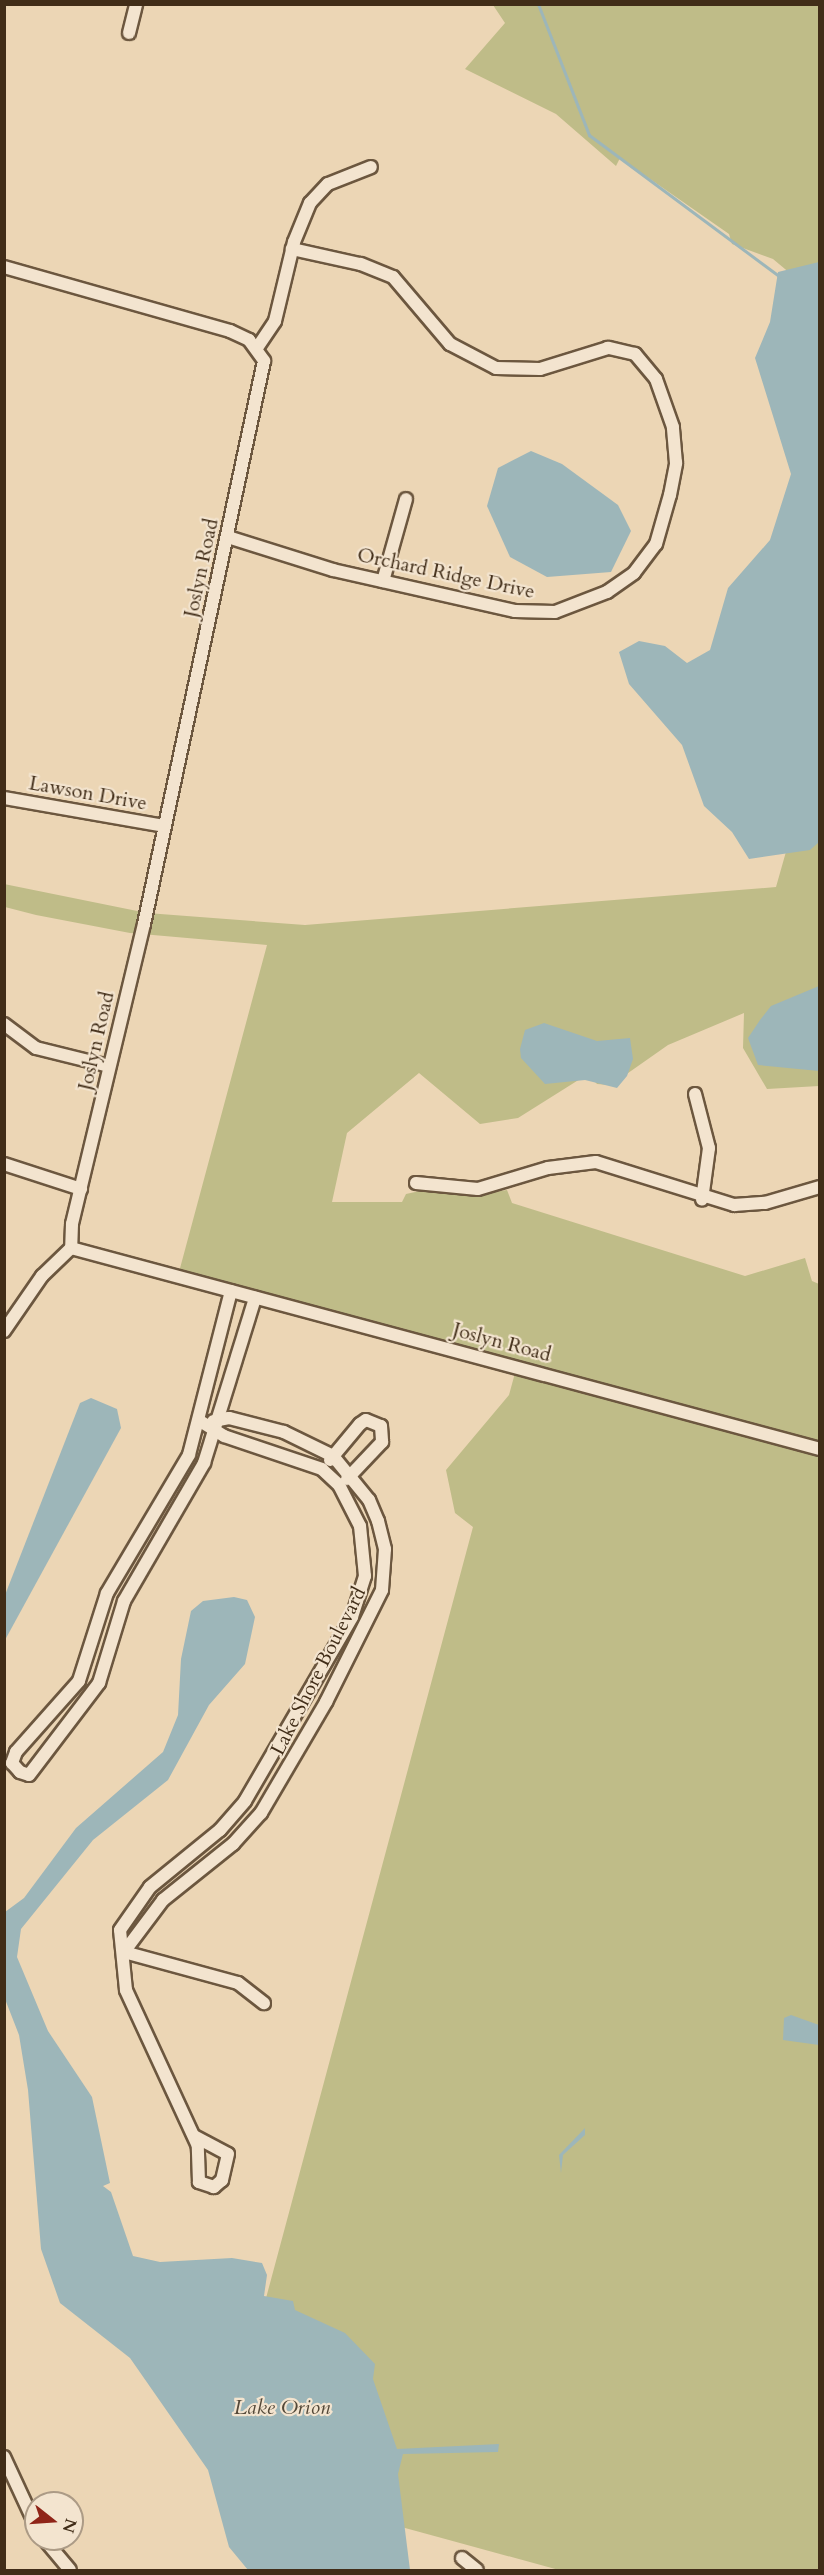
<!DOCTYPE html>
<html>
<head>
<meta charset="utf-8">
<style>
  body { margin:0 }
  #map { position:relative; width:824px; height:2575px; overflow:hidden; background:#ecd6b5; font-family:Cardo,serif }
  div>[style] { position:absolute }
  .green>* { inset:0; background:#bfbc88 }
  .water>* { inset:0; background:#9db6b9 }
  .stream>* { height:3px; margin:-1.5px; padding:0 1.5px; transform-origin:1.5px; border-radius:1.5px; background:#9db6b9 }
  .roads { filter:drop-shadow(2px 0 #6c573f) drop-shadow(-2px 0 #6c573f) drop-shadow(0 2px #6c573f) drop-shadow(0 -2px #6c573f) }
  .minor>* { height:12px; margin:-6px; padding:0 6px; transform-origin:6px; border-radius:6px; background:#f3e4cf }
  span { translate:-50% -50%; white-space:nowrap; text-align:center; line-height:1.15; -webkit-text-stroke:4.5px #f3e4cf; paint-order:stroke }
  .street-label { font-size:20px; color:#412d18 }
  .water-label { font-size:21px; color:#534838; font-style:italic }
  .frame { position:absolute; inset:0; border:6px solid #412d18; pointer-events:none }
  .north { position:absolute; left:24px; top:2491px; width:60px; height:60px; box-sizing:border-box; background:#f3e4cf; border:2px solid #ac9b86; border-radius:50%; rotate:107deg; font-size:16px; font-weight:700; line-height:24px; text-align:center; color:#412d18 }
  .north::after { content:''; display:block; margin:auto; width:21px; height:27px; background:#8f2418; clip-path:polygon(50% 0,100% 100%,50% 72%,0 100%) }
</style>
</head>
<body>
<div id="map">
  <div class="green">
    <div style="clip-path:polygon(493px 5px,819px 5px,819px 361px,809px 289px,773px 259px,732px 244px,729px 234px,620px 158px,616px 166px,556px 114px,465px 69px,505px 23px)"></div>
    <div style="clip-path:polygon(819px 409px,819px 1086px,767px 1089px,743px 1048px,744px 1013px,668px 1045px,611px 1085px,597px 1084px,588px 1074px,518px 1118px,480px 1124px,419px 1073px,347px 1133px,332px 1202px,402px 1202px,406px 1194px,429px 1189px,475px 1195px,507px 1190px,512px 1203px,745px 1276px,805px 1258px,812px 1281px,819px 1284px,819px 2570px,559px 2570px,218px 2477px,473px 1527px,455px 1513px,446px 1470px,509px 1395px,518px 1362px,179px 1272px,267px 945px,130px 933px,36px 915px,5px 907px,4px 884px,147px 913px,305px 925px,776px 887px,793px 827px)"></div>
  </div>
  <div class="water">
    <div style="clip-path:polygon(819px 262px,819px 842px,810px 850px,749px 859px,732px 832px,704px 806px,682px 745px,629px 684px,619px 652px,639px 641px,665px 646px,687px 663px,710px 650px,728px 588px,770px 540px,791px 474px,755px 358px,770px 322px,778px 272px)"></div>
    <div style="clip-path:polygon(531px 451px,562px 464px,618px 505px,631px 531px,611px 572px,547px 577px,510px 557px,487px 506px,498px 468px)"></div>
    <div style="clip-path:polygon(819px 986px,819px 1071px,758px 1065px,748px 1038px,760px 1020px,771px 1006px)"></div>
    <div style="clip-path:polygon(544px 1023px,597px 1041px,630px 1038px,633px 1059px,627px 1076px,617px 1088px,585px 1080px,545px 1084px,521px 1058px,520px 1049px,525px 1030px)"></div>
    <div style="clip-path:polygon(91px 1398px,117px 1409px,121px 1428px,5px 1640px,5px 1595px,80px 1403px)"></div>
    <div style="clip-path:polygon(234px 1597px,247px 1600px,255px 1617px,245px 1664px,209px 1705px,168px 1780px,93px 1840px,21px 1929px,17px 1957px,48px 2031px,92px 2097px,110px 2183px,103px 2186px,111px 2192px,133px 2256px,160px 2262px,232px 2258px,262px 2263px,267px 2275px,264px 2296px,293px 2301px,295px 2310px,345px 2333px,375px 2364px,373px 2379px,397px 2449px,499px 2444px,498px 2452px,403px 2454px,398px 2474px,410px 2570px,248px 2570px,229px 2547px,208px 2470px,130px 2358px,60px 2303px,41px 2249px,28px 2090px,19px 2035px,5px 1999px,5px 1912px,24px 1898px,76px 1828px,163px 1752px,178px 1715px,181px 1659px,191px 1611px,203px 1601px)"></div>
    <div style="clip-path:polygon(791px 2015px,819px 2025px,819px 2045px,783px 2040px,784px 2018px)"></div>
    <div style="clip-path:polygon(585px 2128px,585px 2135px,563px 2155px,561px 2173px,559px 2155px)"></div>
  </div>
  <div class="stream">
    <div style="left:538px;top:4px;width:141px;rotate:68.7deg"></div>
    <div style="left:589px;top:135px;width:237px;rotate:36.6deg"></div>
  </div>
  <div class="roads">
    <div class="minor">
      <div style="left:129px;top:33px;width:30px;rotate:-76deg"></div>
      <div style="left:4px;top:267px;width:235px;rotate:15.8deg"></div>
      <div style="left:230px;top:331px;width:21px;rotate:25deg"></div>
      <div style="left:249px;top:340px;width:26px;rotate:54deg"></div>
      <div style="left:264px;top:361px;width:576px;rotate:102.03deg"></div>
      <div style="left:144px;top:924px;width:309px;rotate:103.5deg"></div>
      <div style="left:72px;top:1224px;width:24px;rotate:92deg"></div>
      <div style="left:257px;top:348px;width:32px;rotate:-56deg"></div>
      <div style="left:275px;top:321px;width:81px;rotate:-76.5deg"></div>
      <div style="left:294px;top:242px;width:42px;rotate:-67.7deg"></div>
      <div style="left:310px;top:203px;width:26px;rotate:-47deg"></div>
      <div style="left:328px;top:184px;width:46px;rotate:-21.6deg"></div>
      <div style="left:228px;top:537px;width:110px;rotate:17.4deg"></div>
      <div style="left:333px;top:570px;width:187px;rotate:12.7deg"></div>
      <div style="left:515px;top:611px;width:40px;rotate:1.4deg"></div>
      <div style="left:555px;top:612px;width:56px;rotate:-21deg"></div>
      <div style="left:607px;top:592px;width:33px;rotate:-35deg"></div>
      <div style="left:634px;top:573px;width:36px;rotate:-53deg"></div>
      <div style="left:656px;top:544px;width:51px;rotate:-74.1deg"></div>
      <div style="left:670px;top:495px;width:33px;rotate:-79deg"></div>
      <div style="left:676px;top:463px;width:36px;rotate:-95deg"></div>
      <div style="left:673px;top:427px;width:51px;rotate:-109.5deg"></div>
      <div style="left:656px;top:379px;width:33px;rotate:-130deg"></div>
      <div style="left:635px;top:354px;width:28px;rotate:-167deg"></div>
      <div style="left:608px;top:348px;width:71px;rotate:162.8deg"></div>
      <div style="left:540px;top:369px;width:44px;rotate:-178.7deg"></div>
      <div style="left:496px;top:368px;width:52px;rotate:-152.4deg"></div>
      <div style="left:450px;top:344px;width:88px;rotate:-130.4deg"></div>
      <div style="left:393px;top:277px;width:35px;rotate:-158deg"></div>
      <div style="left:360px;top:264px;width:70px;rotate:-167.6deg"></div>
      <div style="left:383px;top:581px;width:85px;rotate:-74.3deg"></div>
      <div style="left:4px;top:798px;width:162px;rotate:9.9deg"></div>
      <div style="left:4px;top:1024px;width:40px;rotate:37deg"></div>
      <div style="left:36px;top:1048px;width:75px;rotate:13.9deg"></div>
      <div style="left:695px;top:1094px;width:56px;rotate:75.5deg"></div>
      <div style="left:709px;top:1148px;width:52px;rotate:97.7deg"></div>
      <div style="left:4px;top:1164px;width:81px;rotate:18deg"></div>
      <div style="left:416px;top:1183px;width:62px;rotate:5.5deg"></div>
      <div style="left:478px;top:1189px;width:73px;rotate:-16.7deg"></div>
      <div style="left:548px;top:1168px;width:48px;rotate:-7.1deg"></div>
      <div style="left:596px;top:1162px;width:145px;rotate:17.3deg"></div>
      <div style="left:734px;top:1205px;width:31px;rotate:-4deg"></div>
      <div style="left:765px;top:1203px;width:57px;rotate:-16.2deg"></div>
      <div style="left:71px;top:1248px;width:776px;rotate:15.02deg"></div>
      <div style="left:231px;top:1291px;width:169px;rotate:104.4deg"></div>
      <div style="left:189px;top:1455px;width:161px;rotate:120.7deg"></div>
      <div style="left:107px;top:1593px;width:92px;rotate:107.7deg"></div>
      <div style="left:79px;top:1681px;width:95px;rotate:131.6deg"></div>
      <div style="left:16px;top:1752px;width:12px;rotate:110deg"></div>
      <div style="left:12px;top:1763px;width:12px;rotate:48deg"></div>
      <div style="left:20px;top:1772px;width:9px;rotate:18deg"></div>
      <div style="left:29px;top:1775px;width:116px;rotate:-52.7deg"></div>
      <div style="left:99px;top:1683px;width:86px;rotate:-73deg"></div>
      <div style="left:124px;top:1601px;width:160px;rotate:-59.9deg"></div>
      <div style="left:204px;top:1463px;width:173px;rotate:-72.8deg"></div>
      <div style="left:4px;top:1331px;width:67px;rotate:-55.4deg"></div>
      <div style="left:42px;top:1276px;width:40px;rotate:-44deg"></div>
      <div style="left:330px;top:1460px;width:47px;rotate:-50.2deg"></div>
      <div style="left:360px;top:1424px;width:7px;rotate:-34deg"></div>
      <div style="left:366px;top:1420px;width:16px;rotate:22deg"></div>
      <div style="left:381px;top:1426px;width:16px;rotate:86deg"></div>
      <div style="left:382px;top:1442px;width:51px;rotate:133.4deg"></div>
      <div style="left:124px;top:1952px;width:65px;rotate:-53.1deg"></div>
      <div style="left:163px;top:1900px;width:90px;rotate:-38.7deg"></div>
      <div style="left:233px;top:1844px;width:42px;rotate:-47.9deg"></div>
      <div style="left:261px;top:1813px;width:129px;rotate:-59.6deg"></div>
      <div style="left:326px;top:1702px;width:125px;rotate:-63.4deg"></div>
      <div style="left:382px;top:1590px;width:41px;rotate:-85.8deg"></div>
      <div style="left:385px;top:1549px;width:29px;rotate:-104deg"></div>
      <div style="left:378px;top:1521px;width:23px;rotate:-113deg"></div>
      <div style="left:369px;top:1500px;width:57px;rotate:-129.3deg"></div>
      <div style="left:333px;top:1456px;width:55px;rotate:-153.9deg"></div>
      <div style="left:284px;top:1432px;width:57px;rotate:-165.7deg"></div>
      <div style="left:229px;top:1418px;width:16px;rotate:169deg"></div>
      <div style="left:124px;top:1952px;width:118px;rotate:15.2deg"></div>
      <div style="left:238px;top:1983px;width:33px;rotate:38deg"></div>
      <div style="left:194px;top:2136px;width:38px;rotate:28deg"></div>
      <div style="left:228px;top:2154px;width:27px;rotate:103deg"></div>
      <div style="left:222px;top:2180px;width:11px;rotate:139deg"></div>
      <div style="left:214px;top:2187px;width:16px;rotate:-162deg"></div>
      <div style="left:199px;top:2182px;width:36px;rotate:-92deg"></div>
      <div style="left:198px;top:2146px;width:172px;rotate:-114.8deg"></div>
      <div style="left:126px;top:1990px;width:60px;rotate:-95.7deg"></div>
      <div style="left:120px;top:1930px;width:52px;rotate:-55.1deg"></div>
      <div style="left:150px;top:1887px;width:90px;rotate:-39.2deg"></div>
      <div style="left:220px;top:1830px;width:38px;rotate:-49deg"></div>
      <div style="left:245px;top:1801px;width:213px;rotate:-59.8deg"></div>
      <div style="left:352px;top:1617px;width:43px;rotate:-72.4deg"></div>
      <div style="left:365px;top:1576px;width:50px;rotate:-95.7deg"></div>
      <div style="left:360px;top:1526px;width:46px;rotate:-117.1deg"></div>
      <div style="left:339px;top:1485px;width:23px;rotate:-137deg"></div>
      <div style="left:322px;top:1469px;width:103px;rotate:-161.4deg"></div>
      <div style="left:224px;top:1436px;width:28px;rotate:-148deg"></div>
      <div style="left:4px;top:2457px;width:76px;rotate:65.1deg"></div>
      <div style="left:44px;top:2539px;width:40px;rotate:50deg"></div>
      <div style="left:462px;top:2558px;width:19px;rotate:39deg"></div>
    </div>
  </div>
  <div class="street-label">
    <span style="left:201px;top:568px;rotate:-78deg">Joslyn Road</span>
    <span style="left:446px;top:573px;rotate:12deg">Orchard Ridge Drive</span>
    <span style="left:88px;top:793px;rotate:10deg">Lawson Drive</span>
    <span style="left:96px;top:1041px;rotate:-77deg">Joslyn Road</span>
    <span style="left:502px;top:1342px;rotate:15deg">Joslyn Road</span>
    <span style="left:318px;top:1671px;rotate:-63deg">Lake Shore Boulevard</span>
  </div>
  <div class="water-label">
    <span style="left:282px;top:2408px">Lake Orion</span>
  </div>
  <div class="frame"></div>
  <div class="north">N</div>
</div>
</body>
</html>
